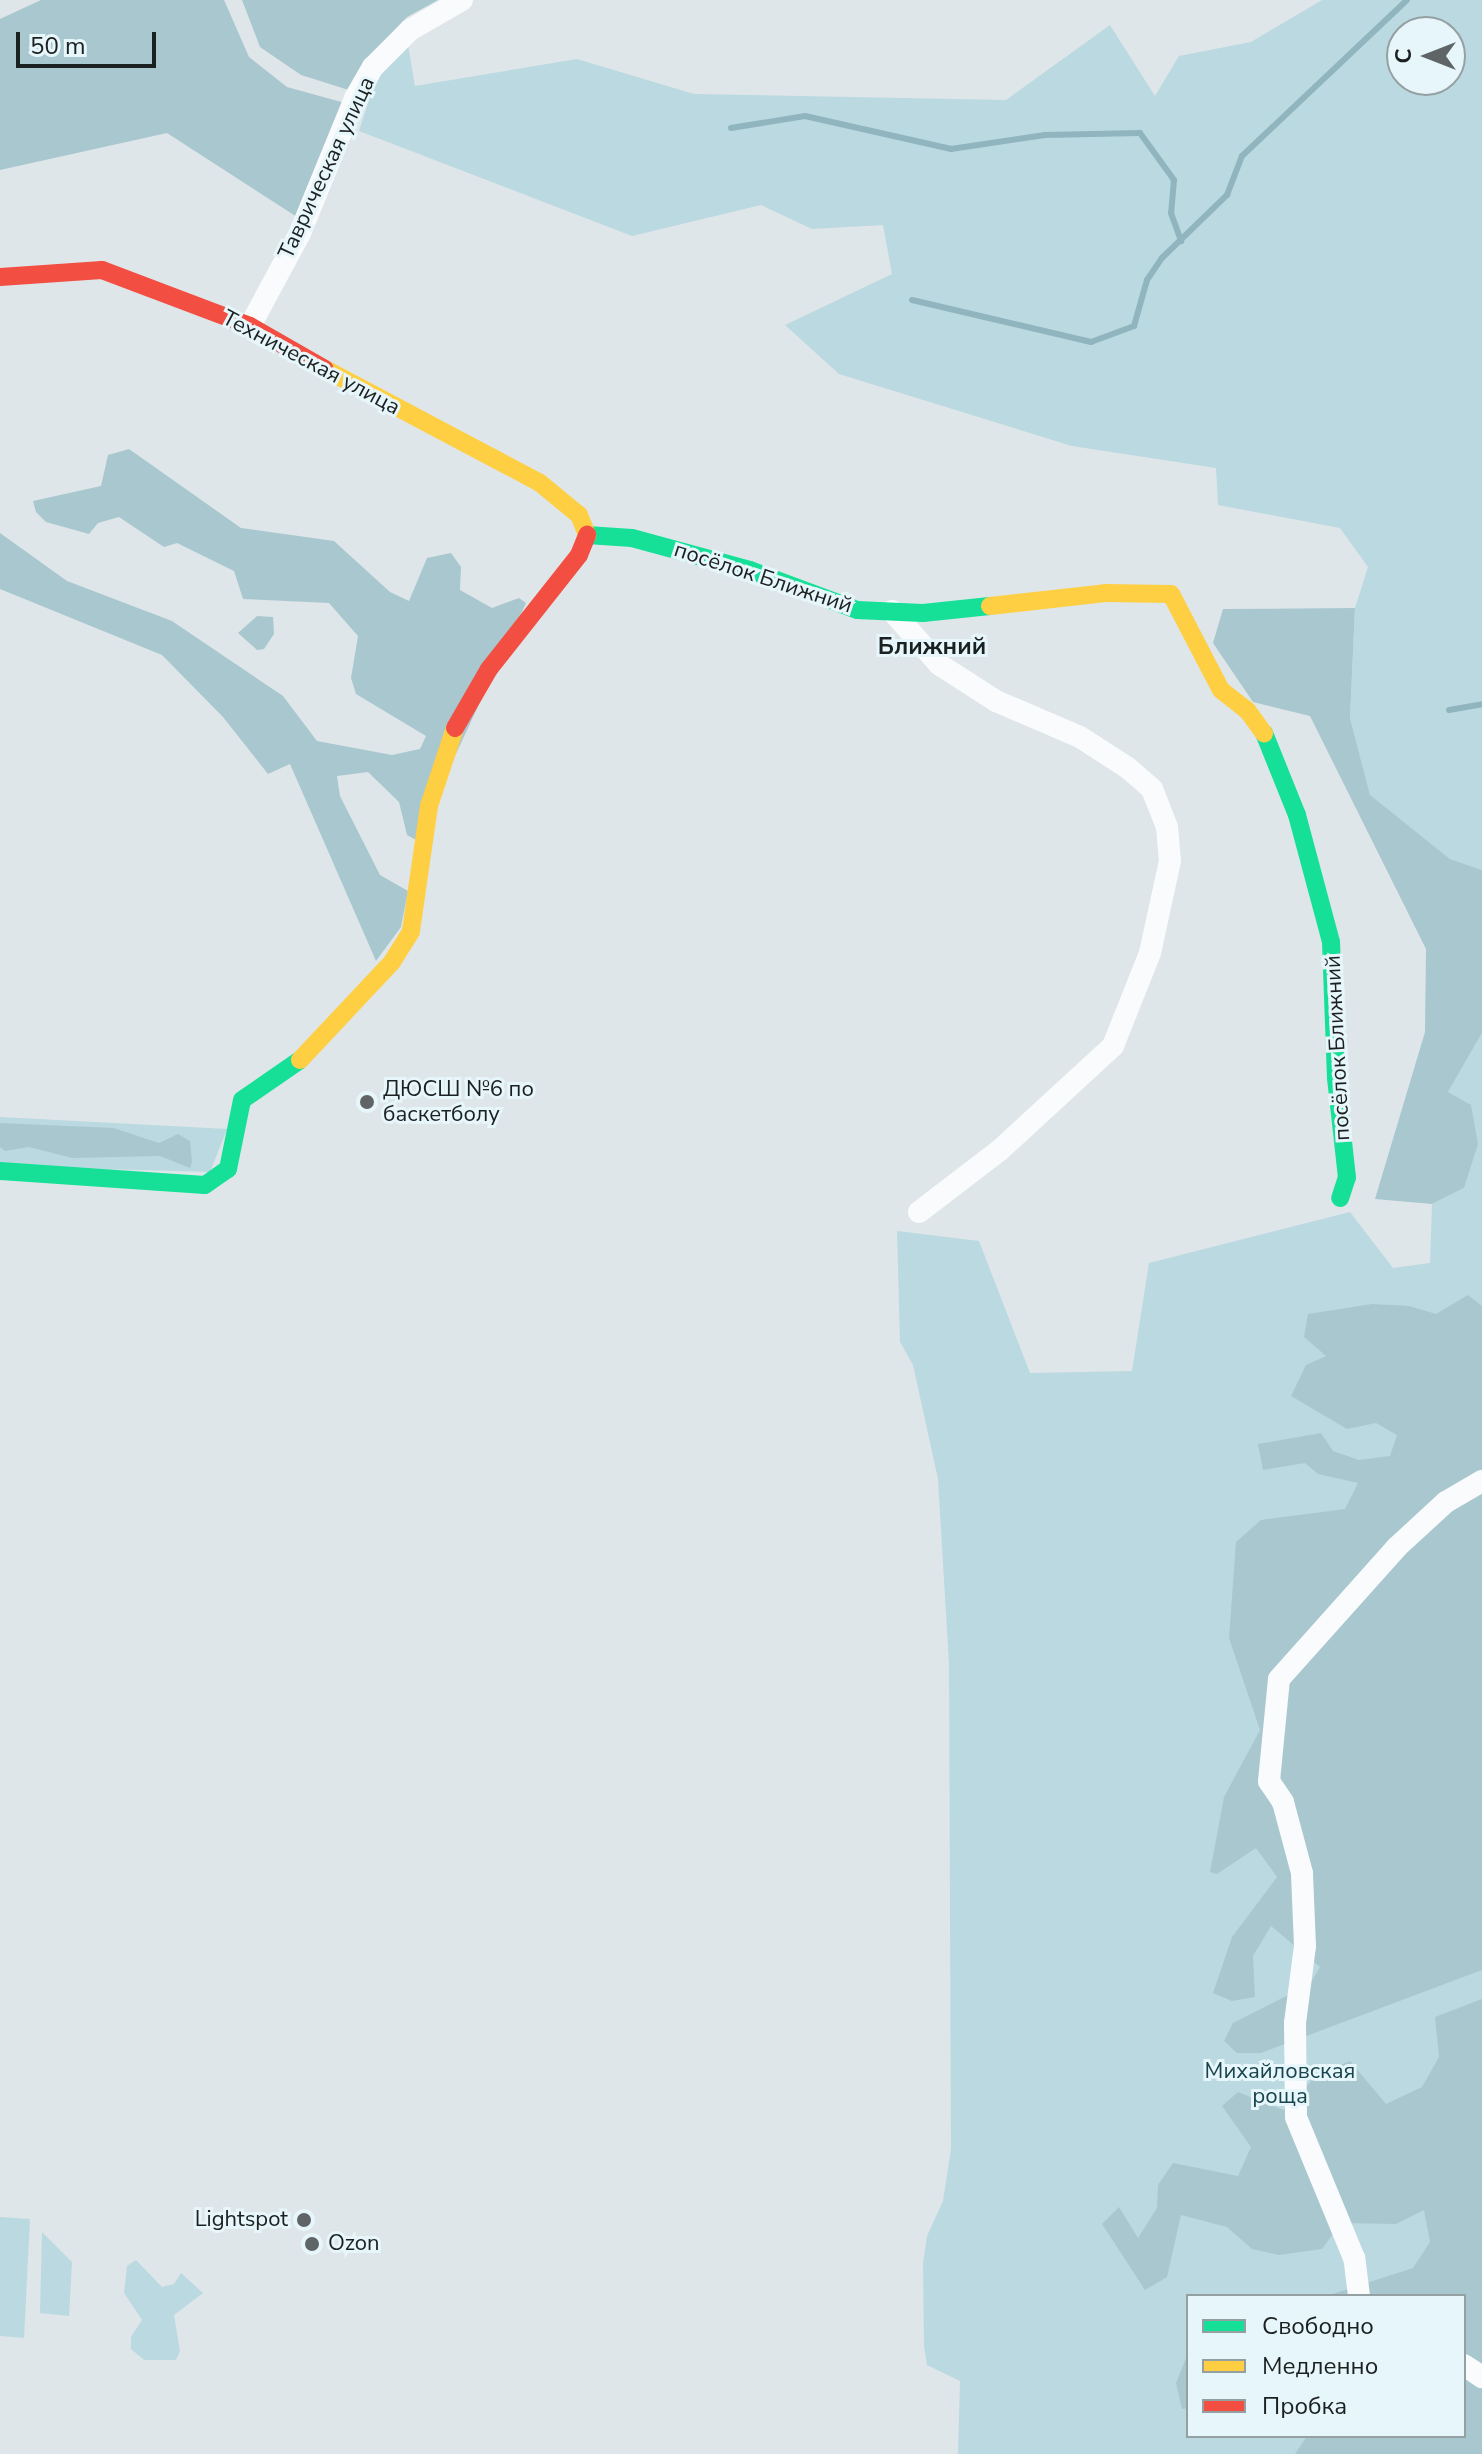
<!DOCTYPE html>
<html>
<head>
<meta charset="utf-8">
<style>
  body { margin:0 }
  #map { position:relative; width:1482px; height:2454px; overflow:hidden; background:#dee6e9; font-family:"Nunito Sans",sans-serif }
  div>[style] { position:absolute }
  .green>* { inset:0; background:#bbd9e0 }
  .forest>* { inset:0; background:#a9c7cf }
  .stream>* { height:6px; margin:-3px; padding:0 3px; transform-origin:3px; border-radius:3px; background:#90b5be }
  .street>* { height:22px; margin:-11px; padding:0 11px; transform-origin:11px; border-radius:11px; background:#fafbfc }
  .fast>* { height:18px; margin:-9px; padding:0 9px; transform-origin:9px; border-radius:9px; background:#16e098 }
  .slow>* { height:18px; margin:-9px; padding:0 9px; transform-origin:9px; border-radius:9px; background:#ffcf43 }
  .jam>* { height:18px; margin:-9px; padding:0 9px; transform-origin:9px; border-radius:9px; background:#f24e42 }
  .dots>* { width:22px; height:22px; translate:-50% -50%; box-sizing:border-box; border:4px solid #e7f6fa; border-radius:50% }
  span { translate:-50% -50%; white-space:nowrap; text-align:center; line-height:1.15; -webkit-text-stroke:6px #e7f6fa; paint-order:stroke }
  .street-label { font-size:22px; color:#1b2021 }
  .poi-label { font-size:22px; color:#1b2021 }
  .left { translate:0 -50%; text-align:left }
  .right { translate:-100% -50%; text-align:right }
  .park-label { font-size:22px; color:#17444d }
  .neighbourhood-label { font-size:24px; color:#1b2021; font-weight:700 }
  .legend { position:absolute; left:1186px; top:2294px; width:280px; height:144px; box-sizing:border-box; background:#e7f6fa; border:2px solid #95a0a3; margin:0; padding:10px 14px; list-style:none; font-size:24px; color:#1b2021 }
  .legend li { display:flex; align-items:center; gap:16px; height:40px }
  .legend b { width:40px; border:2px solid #95a0a3 }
  .north { position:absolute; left:1386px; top:16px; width:80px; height:80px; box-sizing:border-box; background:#e7f6fa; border:2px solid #95a0a3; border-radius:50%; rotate:270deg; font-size:22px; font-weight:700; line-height:32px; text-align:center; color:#1b2021 }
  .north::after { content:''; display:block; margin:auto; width:28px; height:36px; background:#5f6567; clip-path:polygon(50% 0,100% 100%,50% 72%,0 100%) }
  .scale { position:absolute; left:16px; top:32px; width:140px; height:36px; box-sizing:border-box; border:4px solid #1b2021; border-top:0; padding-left:10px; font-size:24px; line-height:28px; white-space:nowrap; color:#1b2021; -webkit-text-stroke:6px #e7f6fa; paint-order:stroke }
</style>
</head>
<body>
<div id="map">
  <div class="green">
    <div style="clip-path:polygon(evenodd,1322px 0,1482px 0,1482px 870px,1450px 859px,1370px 796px,1350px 718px,1355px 608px,1368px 567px,1340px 528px,1218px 505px,1216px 468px,1072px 446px,839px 374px,785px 325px,892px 274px,883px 225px,812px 229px,761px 205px,632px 236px,359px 131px,378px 72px,407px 39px,415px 86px,577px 59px,694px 94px,1006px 100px,1110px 25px,1155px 96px,1179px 56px,1251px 42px,1322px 0,1402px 32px,1450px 32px,1450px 80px,1402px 80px,1402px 32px)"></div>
    <div style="clip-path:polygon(evenodd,1482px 1033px,1482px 2454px,958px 2454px,960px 2381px,927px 2365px,924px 2346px,923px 2264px,927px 2236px,943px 2201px,951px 2149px,949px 1664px,938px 1479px,913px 1365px,900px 1342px,897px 1231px,979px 1241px,1030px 1373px,1132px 1371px,1149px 1263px,1350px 1212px,1393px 1268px,1430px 1263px,1432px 1204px,1464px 1188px,1448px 1092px,1482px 1033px,1188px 2296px,1464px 2296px,1464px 2436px,1188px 2436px,1188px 2296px)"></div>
    <div style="clip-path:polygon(0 1117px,227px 1129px,210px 1172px,0 1166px)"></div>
    <div style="clip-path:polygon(0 2217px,30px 2219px,24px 2338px,0 2336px)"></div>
    <div style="clip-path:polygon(42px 2232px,72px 2262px,69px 2316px,40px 2313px)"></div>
    <div style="clip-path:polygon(136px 2260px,162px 2287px,174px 2284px,181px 2273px,203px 2293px,174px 2315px,180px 2351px,176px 2360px,144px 2360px,131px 2349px,131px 2337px,142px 2320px,124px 2293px,127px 2266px)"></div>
  </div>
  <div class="forest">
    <div style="clip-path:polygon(41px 0,224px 0,249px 57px,287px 87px,345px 103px,297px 217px,167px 133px,0 170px,0 19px)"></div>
    <div style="clip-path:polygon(242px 0,438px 0,407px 17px,366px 60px,352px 91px,301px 75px,260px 47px)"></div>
    <div style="clip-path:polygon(129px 449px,241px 528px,334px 541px,390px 592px,409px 601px,427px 558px,451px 553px,461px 567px,460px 590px,492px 608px,519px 598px,526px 603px,416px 840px,407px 835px,399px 802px,368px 772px,337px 776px,340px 796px,380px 875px,408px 891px,401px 927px,376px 961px,290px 764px,268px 774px,223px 717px,162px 655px,0 589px,0 533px,67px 581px,172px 621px,283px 696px,317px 741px,392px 755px,420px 749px,426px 736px,356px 694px,351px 678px,358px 636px,329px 603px,243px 599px,234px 571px,177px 543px,164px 547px,119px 517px,98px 523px,89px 534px,46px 522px,36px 512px,33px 501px,101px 486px,108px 455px)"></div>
    <div style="clip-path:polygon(1355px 608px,1350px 718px,1370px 795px,1450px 859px,1482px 870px,1482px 1033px,1448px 1092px,1471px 1105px,1478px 1144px,1464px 1188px,1432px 1204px,1375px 1199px,1425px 1032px,1426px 949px,1310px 716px,1253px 702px,1213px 643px,1223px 609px)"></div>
    <div style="clip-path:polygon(257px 616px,273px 617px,274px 634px,264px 649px,257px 650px,238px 633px)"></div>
    <div style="clip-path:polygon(0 1123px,114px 1128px,159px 1143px,178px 1134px,190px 1141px,192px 1162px,190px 1168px,160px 1156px,72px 1158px,29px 1147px,5px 1151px,0 1147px)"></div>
    <div style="clip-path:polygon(1468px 1295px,1482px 1306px,1482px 1970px,1261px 2053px,1237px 2053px,1224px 2041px,1233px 2023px,1310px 1984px,1320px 1967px,1271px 1926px,1253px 1956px,1255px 1997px,1232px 2001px,1213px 1993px,1232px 1937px,1277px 1877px,1256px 1848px,1217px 1874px,1210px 1872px,1224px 1797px,1260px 1730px,1229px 1638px,1236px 1542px,1261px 1520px,1345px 1509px,1358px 1483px,1318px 1474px,1305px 1463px,1263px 1470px,1258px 1444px,1321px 1433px,1333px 1451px,1359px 1460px,1390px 1456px,1397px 1435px,1376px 1423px,1347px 1429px,1291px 1396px,1306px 1365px,1326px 1356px,1304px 1337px,1308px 1314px,1372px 1304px,1409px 1306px,1436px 1314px)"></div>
    <div style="clip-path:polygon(1482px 1999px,1482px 2454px,1295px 2454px,1307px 2436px,1464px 2436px,1464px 2296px,1326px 2296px,1413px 2268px,1430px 2242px,1424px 2210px,1396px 2224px,1341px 2223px,1322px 2249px,1279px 2255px,1252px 2249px,1227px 2227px,1181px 2215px,1167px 2277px,1145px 2290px,1102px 2224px,1119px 2207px,1138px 2238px,1157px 2208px,1158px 2185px,1173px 2163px,1238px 2176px,1251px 2147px,1222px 2106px,1238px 2092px,1283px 2110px,1318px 2074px,1350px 2061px,1386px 2104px,1422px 2087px,1439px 2057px,1435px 2017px)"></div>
    <div style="clip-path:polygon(1188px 2353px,1188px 2408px,1182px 2409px,1176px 2383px)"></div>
  </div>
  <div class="stream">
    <div style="left:731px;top:128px;width:75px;rotate:-9.2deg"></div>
    <div style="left:805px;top:116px;width:150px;rotate:12.7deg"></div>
    <div style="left:951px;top:149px;width:95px;rotate:-8.5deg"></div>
    <div style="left:1045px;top:135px;width:95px;rotate:-1.2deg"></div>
    <div style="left:1140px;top:133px;width:58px;rotate:54.1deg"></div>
    <div style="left:1174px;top:180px;width:33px;rotate:95deg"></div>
    <div style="left:1171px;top:213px;width:30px;rotate:70deg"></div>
    <div style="left:912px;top:300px;width:184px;rotate:13.2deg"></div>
    <div style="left:1091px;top:342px;width:46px;rotate:-20.4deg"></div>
    <div style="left:1134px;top:326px;width:48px;rotate:-74.2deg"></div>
    <div style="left:1147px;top:280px;width:27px;rotate:-56deg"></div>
    <div style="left:1162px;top:258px;width:91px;rotate:-44.1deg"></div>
    <div style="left:1227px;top:195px;width:42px;rotate:-69deg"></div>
    <div style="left:1242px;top:156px;width:227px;rotate:-43.4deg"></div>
    <div style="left:1449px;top:710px;width:34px;rotate:-10deg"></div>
  </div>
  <div class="street">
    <div style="left:250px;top:326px;width:106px;rotate:-61.7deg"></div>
    <div style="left:300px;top:233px;width:146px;rotate:-67.8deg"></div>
    <div style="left:355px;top:98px;width:36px;rotate:-60deg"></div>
    <div style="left:373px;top:67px;width:52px;rotate:-45deg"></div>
    <div style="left:410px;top:30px;width:60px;rotate:-30deg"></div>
    <div style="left:892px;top:611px;width:72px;rotate:48.4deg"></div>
    <div style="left:940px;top:665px;width:67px;rotate:32.7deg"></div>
    <div style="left:996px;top:701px;width:91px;rotate:23.2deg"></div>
    <div style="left:1080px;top:737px;width:57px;rotate:32.9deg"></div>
    <div style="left:1128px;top:768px;width:32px;rotate:41deg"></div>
    <div style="left:1152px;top:789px;width:41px;rotate:68.5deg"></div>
    <div style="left:1167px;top:827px;width:34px;rotate:85deg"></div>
    <div style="left:1170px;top:861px;width:94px;rotate:102.3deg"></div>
    <div style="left:1150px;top:953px;width:100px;rotate:111.7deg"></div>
    <div style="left:1113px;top:1046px;width:154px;rotate:137.4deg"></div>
    <div style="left:1000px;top:1150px;width:102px;rotate:142.6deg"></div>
    <div style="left:1359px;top:2296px;width:38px;rotate:-97deg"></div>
    <div style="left:1354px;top:2258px;width:152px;rotate:-112.4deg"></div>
    <div style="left:1296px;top:2117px;width:94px;rotate:-90.6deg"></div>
    <div style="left:1295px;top:2023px;width:78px;rotate:-82.6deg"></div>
    <div style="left:1305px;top:1946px;width:73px;rotate:-92.4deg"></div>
    <div style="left:1302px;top:1873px;width:73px;rotate:-105deg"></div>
    <div style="left:1283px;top:1802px;width:25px;rotate:-124deg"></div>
    <div style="left:1269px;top:1781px;width:102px;rotate:-84.4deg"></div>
    <div style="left:1279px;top:1679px;width:177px;rotate:-48.2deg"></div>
    <div style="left:1397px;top:1547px;width:67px;rotate:-42.6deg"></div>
    <div style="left:1446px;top:1502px;width:42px;rotate:-30.3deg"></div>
    <div style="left:1464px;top:2365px;width:22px;rotate:34deg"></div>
  </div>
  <div class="fast">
    <div style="left:587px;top:535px;width:45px;rotate:3.8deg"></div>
    <div style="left:632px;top:538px;width:122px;rotate:15.2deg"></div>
    <div style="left:750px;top:570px;width:114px;rotate:20.5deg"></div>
    <div style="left:857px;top:610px;width:66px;rotate:2.6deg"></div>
    <div style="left:923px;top:613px;width:67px;rotate:-6deg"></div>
    <div style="left:1264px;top:733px;width:88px;rotate:68.1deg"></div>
    <div style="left:1297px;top:815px;width:131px;rotate:75deg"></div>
    <div style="left:1331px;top:942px;width:136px;rotate:87.9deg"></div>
    <div style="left:1336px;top:1078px;width:100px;rotate:83.7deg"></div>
    <div style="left:1347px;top:1177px;width:22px;rotate:108deg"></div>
    <div style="left:0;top:1171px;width:205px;rotate:3.9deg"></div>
    <div style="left:205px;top:1185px;width:28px;rotate:-35deg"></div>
    <div style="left:228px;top:1169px;width:70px;rotate:-78.5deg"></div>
    <div style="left:242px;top:1100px;width:70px;rotate:-34.6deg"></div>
  </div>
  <div class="slow">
    <div style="left:325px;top:369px;width:243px;rotate:27.9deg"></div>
    <div style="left:540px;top:483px;width:50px;rotate:39.4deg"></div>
    <div style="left:579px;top:515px;width:22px;rotate:68deg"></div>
    <div style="left:990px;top:606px;width:116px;rotate:-6.4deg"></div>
    <div style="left:1105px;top:593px;width:66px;rotate:0.9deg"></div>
    <div style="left:1171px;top:594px;width:108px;rotate:62.5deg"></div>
    <div style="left:1221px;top:690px;width:33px;rotate:38deg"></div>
    <div style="left:1247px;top:710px;width:29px;rotate:54deg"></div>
    <div style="left:300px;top:1060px;width:134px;rotate:-46.8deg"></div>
    <div style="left:392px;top:962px;width:36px;rotate:-58deg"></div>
    <div style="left:411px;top:931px;width:126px;rotate:-81.8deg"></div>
    <div style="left:429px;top:806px;width:82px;rotate:-71.6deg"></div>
  </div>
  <div class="jam">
    <div style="left:0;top:277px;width:102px;rotate:-3.9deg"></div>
    <div style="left:102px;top:270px;width:158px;rotate:20.7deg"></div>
    <div style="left:250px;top:326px;width:86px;rotate:29.8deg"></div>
    <div style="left:455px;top:728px;width:68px;rotate:-60deg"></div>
    <div style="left:489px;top:669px;width:145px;rotate:-51.7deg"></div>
    <div style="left:579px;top:555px;width:22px;rotate:-68deg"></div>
  </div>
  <div class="dots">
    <div style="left:367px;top:1102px;background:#5f6567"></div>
    <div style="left:304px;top:2220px;background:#5f6567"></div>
    <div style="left:312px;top:2244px;background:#5f6567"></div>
  </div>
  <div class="street-label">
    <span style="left:327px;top:168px;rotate:-65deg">Таврическая улица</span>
    <span style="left:311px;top:363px;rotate:28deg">Техническая улица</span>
    <span style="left:763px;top:578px;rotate:18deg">посёлок Ближний</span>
    <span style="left:1338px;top:1048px;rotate:-93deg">посёлок Ближний</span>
  </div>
  <div class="poi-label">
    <span class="left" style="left:383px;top:1102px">ДЮСШ №6 по<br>баскетболу</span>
    <span class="right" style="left:288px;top:2220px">Lightspot</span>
    <span class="left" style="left:328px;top:2244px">Ozon</span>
  </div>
  <div class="park-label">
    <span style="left:1280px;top:2084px">Михайловская<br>роща</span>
  </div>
  <div class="neighbourhood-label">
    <span style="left:932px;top:647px">Ближний</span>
  </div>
  <ul class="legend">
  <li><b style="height:10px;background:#16e098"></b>Свободно</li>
  <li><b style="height:10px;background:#ffcf43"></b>Медленно</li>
  <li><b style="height:10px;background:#f24e42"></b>Пробка</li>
  </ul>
  <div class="north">С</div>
  <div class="scale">50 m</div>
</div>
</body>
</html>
